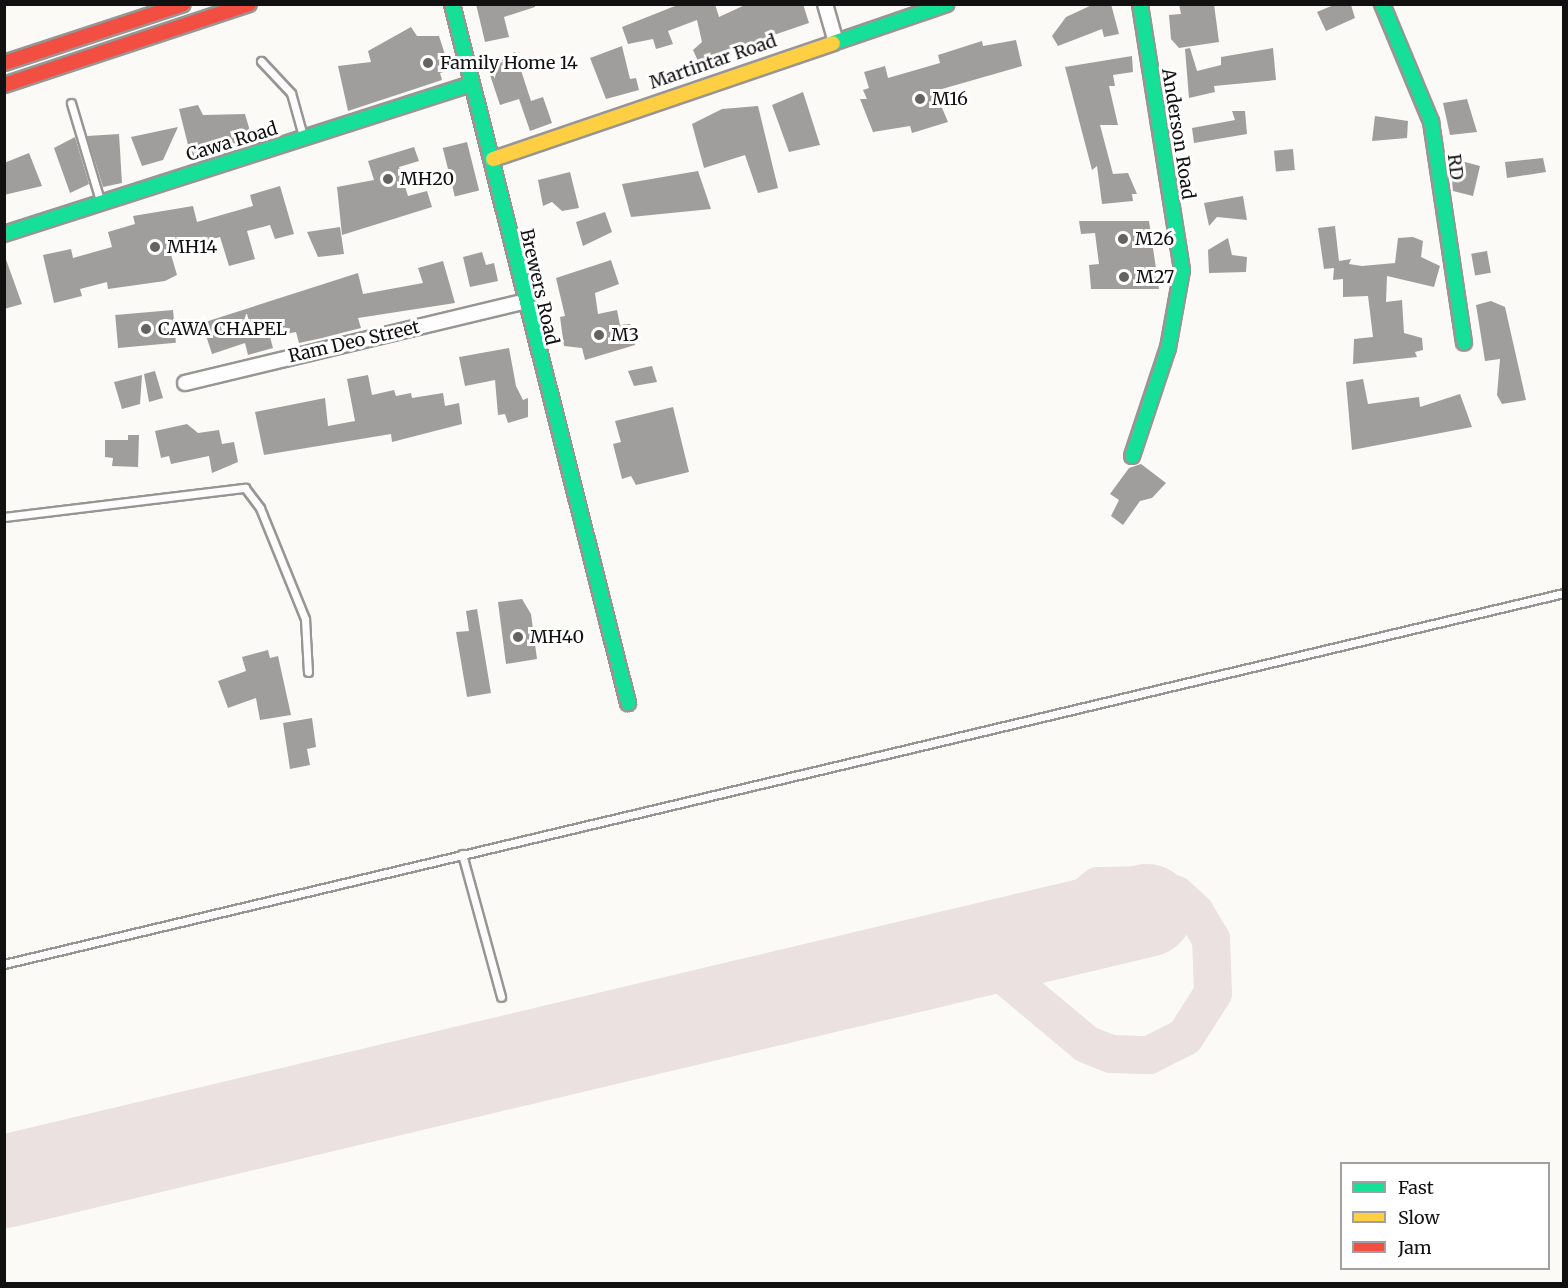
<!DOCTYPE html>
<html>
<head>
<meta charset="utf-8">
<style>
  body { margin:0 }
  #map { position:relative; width:1568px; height:1288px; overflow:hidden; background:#fcfaf7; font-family:Merriweather,serif }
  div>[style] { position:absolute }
  .taxiway>* { height:38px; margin:-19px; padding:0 19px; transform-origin:19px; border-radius:19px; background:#eae1e0 }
  .runway>* { height:93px; margin:-46.5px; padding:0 46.5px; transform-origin:46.5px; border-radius:46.5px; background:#eae1e0 }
  .building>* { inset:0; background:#a09e9c; transform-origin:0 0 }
  .roads { filter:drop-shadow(2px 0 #979695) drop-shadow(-2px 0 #979695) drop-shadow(0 2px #979695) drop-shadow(0 -2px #979695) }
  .lane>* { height:7px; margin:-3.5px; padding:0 3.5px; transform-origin:3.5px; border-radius:3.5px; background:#fffefe }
  .street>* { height:14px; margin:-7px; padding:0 7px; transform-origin:7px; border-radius:7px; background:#fffefe }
  .fast>* { height:14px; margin:-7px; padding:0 7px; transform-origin:7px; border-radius:7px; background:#16e098 }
  .slow>* { height:14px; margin:-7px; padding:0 7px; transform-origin:7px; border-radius:7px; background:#ffcf43 }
  .jam>* { height:14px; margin:-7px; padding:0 7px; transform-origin:7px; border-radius:7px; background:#f24e42 }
  .dots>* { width:16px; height:16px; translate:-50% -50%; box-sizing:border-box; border:3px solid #fff; border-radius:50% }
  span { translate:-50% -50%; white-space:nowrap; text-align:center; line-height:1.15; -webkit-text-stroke:6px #fff; paint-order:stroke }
  .street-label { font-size:18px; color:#111 }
  .poi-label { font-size:18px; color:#111 }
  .left { translate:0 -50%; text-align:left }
  .frame { position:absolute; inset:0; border:6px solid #111; pointer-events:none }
  .legend { position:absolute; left:1340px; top:1162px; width:210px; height:108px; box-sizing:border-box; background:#fff; border:2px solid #a0a0a0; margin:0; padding:8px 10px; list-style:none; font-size:18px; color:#111 }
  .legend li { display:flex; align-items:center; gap:12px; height:30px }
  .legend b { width:30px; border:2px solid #a0a0a0 }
</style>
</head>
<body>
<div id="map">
  <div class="taxiway">
    <div style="left:943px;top:958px;width:66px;rotate:16.8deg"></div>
    <div style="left:1006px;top:977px;width:104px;rotate:39.9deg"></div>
    <div style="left:1086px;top:1044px;width:27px;rotate:22deg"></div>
    <div style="left:1111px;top:1054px;width:38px;rotate:2deg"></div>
    <div style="left:1149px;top:1055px;width:40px;rotate:-26.6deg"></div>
    <div style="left:1185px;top:1037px;width:52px;rotate:-57.5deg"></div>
    <div style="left:1213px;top:993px;width:54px;rotate:-92.1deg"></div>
    <div style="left:1211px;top:939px;width:31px;rotate:-121deg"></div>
    <div style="left:1195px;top:912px;width:25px;rotate:-138deg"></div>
    <div style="left:1176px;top:895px;width:28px;rotate:-159deg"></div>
    <div style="left:1150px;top:885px;width:52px;rotate:178.9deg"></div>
    <div style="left:1098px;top:886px;width:44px;rotate:140.5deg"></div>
    <div style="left:1064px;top:914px;width:21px;rotate:121deg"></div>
  </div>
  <div class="runway">
    <div style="left:4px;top:1181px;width:1174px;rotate:-13.35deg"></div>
  </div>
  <div class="building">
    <div style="clip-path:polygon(476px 4px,535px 4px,535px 7px,504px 17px,509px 37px,485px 42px)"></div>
    <div style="clip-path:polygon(680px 4px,715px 4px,719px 17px,747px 4px,803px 4px,809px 23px,698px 61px,693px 50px,702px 42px,697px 20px,668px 31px,673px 44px,656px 49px,653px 39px,628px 44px,622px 27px)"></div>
    <div style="clip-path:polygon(1094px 4px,1111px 4px,1119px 34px,1104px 37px,1102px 29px,1058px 46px,1052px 36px,1066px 17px)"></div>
    <div style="clip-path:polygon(1179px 4px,1214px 4px,1219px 42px,1179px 48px,1171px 39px,1169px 15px,1181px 14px)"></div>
    <div style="clip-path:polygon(1336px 4px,1351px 5px,1355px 18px,1326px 31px,1317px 12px)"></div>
    <div style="clip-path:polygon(411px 27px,417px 36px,439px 36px,450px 70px,440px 73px,442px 80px,348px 111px,338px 66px,371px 62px,368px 51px)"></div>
    <div style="clip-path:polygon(1016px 40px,1022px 66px,935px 91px,948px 122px,912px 133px,910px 126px,873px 132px,860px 99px,867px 99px,863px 90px,869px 88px,864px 72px,885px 66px,888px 78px,940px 63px,938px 55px,982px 41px,983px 46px)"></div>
    <div style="clip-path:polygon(622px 46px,630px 79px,636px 78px,639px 90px,606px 99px,590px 58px)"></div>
    <div style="clip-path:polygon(1190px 48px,1197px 71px,1221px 65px,1221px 57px,1273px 48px,1276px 80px,1214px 86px,1215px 92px,1189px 98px,1185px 49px)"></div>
    <div style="clip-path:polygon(515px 52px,531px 101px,543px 97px,552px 123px,530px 131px,519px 99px,500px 105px,487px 66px)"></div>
    <div style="clip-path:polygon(1132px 56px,1133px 72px,1113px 75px,1115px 86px,1109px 86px,1118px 125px,1100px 125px,1113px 174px,1128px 173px,1137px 194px,1132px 194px,1133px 201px,1102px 204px,1097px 166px,1092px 170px,1065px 67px)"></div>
    <div style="clip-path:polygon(803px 92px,820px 145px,789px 152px,772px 105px)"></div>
    <div style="clip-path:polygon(1467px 99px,1477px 132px,1450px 135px,1443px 103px)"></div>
    <div style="clip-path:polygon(198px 105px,203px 115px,245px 114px,250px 131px,237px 136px,238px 146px,192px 161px,179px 109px)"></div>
    <div style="clip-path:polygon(758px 106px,778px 188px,758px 193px,745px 155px,704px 168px,692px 124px,722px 109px)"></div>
    <div style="clip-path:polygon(1232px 111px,1245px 111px,1247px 134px,1194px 143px,1192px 128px,1235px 120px)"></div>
    <div style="clip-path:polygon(1375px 116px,1408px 121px,1407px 138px,1372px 141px)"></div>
    <div style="clip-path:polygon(178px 127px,163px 160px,142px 166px,131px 137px)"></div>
    <div style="clip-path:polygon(119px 134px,122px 183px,103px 187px,87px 136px)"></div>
    <div style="clip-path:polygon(75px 137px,89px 184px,70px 193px,54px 148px)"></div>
    <div style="left:467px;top:142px;width:50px;height:25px;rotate:76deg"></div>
    <div style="clip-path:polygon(414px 147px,419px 161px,399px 167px,408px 196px,427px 191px,432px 207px,342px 235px,337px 187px,374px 180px,368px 161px)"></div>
    <div style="left:1293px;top:149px;width:21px;height:19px;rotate:85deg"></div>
    <div style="clip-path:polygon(29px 153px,42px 186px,4px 195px,4px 163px)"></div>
    <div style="clip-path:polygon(1450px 158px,1480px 166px,1473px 196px,1453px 191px)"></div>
    <div style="clip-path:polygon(1543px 158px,1546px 172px,1507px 178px,1505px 162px)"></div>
    <div style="clip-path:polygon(698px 171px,711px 209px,631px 217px,622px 184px)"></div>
    <div style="clip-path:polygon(570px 172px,579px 208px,562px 211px,552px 202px,543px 206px,538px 180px)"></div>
    <div style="clip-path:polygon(280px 186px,294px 234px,275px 239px,270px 225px,247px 231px,255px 259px,229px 266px,220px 237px,170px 251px,177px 275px,165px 281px,108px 289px,107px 282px,80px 289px,82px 296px,54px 303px,43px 255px,71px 249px,73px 258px,112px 247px,108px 232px,135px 224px,133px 216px,193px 206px,197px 222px,253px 206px,250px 195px)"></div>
    <div style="clip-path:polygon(1243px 196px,1247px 220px,1217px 217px,1209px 226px,1204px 203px)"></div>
    <div style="clip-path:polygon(605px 212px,612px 232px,583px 246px,576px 222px)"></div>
    <div style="clip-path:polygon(1079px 221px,1149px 221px,1159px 289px,1091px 289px,1089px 265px,1099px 264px,1095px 233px,1081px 234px)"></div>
    <div style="clip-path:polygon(1335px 226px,1339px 261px,1351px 259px,1349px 264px,1362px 266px,1395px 263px,1398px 238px,1413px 237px,1423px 241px,1421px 257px,1440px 266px,1434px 287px,1387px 276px,1386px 302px,1402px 300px,1404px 333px,1422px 338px,1423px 350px,1415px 352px,1417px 357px,1353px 364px,1354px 339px,1373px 337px,1368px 296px,1343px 297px,1343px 279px,1333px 280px,1334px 268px,1324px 269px,1318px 228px)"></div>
    <div style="clip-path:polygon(340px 227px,344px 254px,318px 257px,307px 232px)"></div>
    <div style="clip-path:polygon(1228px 238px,1232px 255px,1247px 257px,1246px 272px,1209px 273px,1208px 250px)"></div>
    <div style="left:1487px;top:251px;width:22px;height:16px;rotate:80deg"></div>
    <div style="clip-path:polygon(482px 252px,486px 265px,494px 263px,498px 281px,470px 287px,463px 257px)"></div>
    <div style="clip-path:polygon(4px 254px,22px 304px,4px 309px)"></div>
    <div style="clip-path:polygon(611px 260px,619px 284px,595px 293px,598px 314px,617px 310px,620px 325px,630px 324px,635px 345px,585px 360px,582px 348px,564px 346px,560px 317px,565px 316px,556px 278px)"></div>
    <div style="clip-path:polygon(443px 261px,455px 303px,358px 318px,361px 328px,322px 338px,299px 343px,296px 332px,270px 337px,273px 348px,248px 355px,245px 343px,212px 354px,202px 323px,358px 273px,363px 294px,423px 283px,418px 268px)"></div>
    <div style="clip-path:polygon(1491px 301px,1505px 307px,1526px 400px,1502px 404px,1497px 395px,1500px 359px,1485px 361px,1476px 305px)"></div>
    <div style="left:173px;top:310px;width:33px;height:58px;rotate:85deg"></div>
    <div style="clip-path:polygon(509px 348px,516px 386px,523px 400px,528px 398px,528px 417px,508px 423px,505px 414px,498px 415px,495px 380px,465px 386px,459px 357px)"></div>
    <div style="clip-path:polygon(652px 366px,657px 382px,634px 386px,628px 371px)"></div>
    <div style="clip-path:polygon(155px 371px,163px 398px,149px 402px,144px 374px)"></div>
    <div style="clip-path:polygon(142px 375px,140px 404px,122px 409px,114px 382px)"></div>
    <div style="clip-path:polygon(368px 375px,372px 395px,394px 390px,396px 396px,411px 393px,412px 398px,443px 393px,445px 406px,459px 403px,462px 424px,392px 442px,391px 434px,264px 455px,255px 412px,325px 398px,328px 426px,355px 421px,347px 379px)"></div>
    <div style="clip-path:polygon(1363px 379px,1368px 404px,1419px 397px,1420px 407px,1460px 394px,1472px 427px,1352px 450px,1346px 382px)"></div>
    <div style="clip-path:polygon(673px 407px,689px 472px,636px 485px,631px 476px,622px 479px,613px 444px,621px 442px,615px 421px)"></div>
    <div style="clip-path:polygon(187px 424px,198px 433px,219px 430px,222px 444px,234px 442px,238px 462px,212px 473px,209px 456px,171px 464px,169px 456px,161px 458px,155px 431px)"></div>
    <div style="clip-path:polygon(128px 435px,139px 435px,138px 467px,112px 466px,113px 458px,105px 457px,105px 440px,128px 440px)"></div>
    <div style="clip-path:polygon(1141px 464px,1166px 483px,1152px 498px,1140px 501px,1123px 525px,1111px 516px,1119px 500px,1110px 494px,1129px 468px)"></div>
    <div style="clip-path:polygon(522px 599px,531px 614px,537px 659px,506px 664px,498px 602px)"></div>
    <div style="clip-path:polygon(477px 609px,491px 693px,467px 697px,456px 632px,469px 631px,466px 611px)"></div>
    <div style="clip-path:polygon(268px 650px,270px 658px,278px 656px,291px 715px,260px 720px,256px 698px,228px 708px,218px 681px,246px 671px,242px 657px)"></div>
    <div style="clip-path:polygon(312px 718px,316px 747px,307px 749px,310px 765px,290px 769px,283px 723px)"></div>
  </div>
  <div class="roads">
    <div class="lane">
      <div style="left:261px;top:61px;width:44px;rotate:46.8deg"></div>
      <div style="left:291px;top:93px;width:45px;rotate:74.4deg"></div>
      <div style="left:71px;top:103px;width:101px;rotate:73.4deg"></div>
      <div style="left:4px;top:517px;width:243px;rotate:-6.9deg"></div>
      <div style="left:245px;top:488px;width:25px;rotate:53deg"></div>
      <div style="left:260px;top:508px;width:120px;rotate:67.9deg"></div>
      <div style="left:305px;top:619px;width:53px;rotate:86.8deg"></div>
      <div style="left:462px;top:854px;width:148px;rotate:74.7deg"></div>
      <div style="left:4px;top:964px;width:1604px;rotate:-13.38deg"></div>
    </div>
    <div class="street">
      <div style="left:825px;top:4px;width:35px;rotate:74deg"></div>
      <div style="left:185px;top:383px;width:348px;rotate:-13.5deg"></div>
    </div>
    <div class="fast">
      <div style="left:452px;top:4px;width:721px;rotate:75.87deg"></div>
      <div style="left:1382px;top:4px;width:128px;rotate:67.4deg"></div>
      <div style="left:1431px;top:122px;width:223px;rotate:81.5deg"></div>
      <div style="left:833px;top:43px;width:120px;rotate:-18.9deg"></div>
      <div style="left:4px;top:234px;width:490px;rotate:-17.8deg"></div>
      <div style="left:1132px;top:456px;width:114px;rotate:-71.6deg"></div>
      <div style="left:1168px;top:348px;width:79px;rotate:-79.8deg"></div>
      <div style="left:1182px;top:270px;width:269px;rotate:-99deg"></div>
    </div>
    <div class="slow">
      <div style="left:493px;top:159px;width:359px;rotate:-18.8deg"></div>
    </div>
    <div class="jam">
      <div style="left:4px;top:63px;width:188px;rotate:-18.2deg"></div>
      <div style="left:4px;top:85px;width:258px;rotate:-18.3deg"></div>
    </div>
  </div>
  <div class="dots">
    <div style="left:428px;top:63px;background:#636362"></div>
    <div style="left:920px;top:99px;background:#636362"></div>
    <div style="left:388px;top:179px;background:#636362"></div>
    <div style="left:1123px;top:239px;background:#636362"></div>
    <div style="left:155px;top:247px;background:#636362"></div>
    <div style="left:1124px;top:277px;background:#636362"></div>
    <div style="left:146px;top:329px;background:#636362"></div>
    <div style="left:599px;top:335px;background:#636362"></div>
    <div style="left:518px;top:637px;background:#636362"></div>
  </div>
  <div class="street-label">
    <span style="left:713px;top:62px;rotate:-19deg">Martintar Road</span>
    <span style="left:1178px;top:134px;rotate:81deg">Anderson Road</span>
    <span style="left:232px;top:142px;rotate:-17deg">Cawa Road</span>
    <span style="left:1455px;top:167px;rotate:83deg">RD</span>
    <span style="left:539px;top:287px;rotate:77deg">Brewers Road</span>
    <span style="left:354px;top:342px;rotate:-13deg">Ram Deo Street</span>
  </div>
  <div class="poi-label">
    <span class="left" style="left:440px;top:63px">Family Home 14</span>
    <span class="left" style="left:932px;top:99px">M16</span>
    <span class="left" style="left:400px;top:179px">MH20</span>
    <span class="left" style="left:1135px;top:239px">M26</span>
    <span class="left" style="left:167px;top:247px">MH14</span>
    <span class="left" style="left:1136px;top:277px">M27</span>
    <span class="left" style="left:158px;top:329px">CAWA CHAPEL</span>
    <span class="left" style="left:611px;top:335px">M3</span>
    <span class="left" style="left:530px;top:637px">MH40</span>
  </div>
  <div class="frame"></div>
  <ul class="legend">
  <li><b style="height:8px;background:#16e098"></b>Fast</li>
  <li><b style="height:8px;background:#ffcf43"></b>Slow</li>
  <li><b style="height:8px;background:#f24e42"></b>Jam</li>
  </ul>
</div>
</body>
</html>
